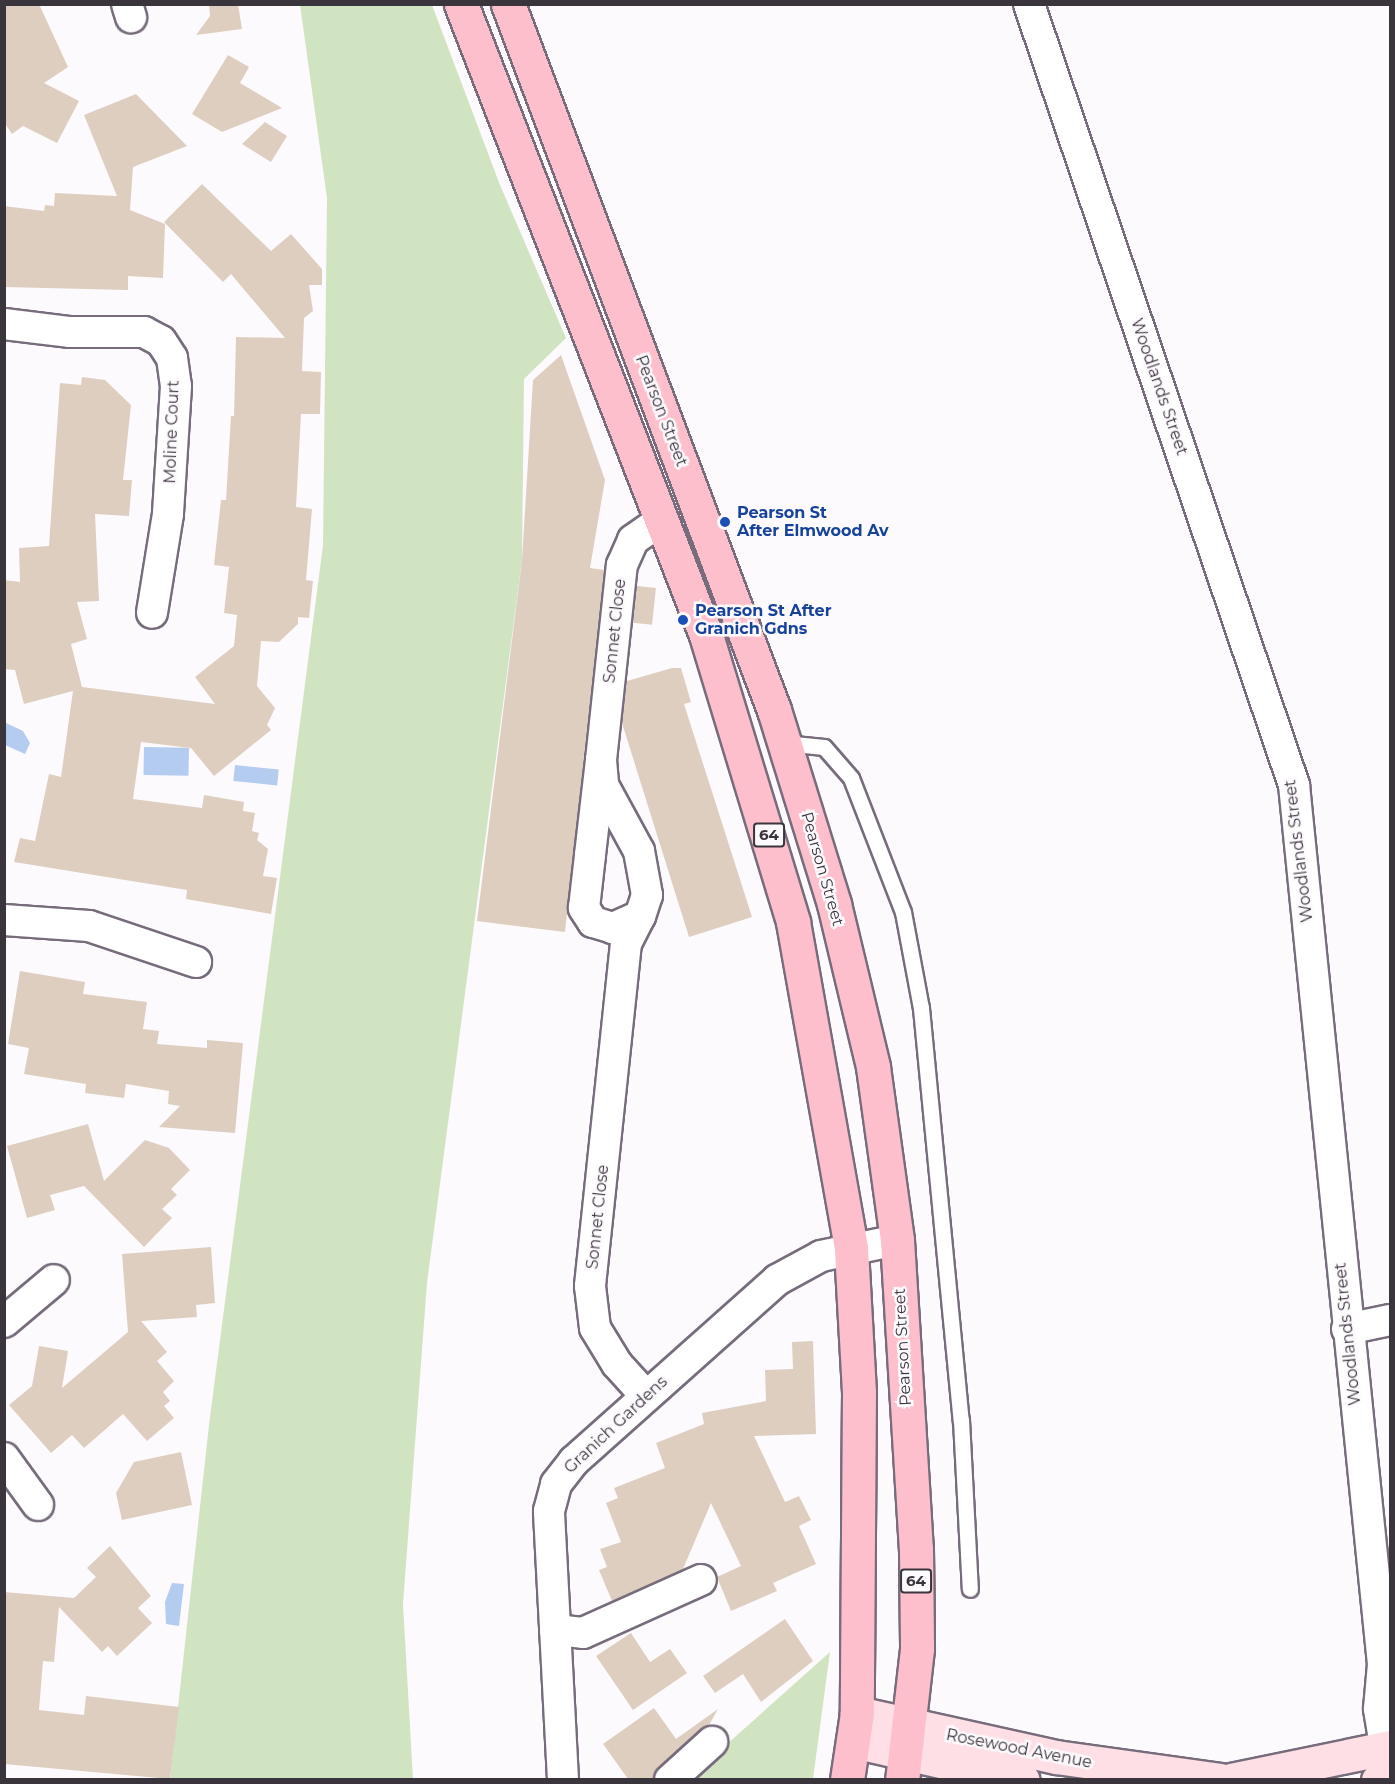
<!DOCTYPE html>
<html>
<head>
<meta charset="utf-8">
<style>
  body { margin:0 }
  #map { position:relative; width:1395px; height:1784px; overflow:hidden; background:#fdfafe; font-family:Montserrat,sans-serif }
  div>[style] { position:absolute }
  .green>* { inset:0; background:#d1e4c1 }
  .water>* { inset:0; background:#b4ccef; transform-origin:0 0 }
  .building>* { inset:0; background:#decebf; transform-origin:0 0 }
  .roads { filter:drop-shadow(2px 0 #776c7b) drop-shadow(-2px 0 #776c7b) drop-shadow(0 2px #776c7b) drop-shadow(0 -2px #776c7b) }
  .lane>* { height:15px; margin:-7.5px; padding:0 7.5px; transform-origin:7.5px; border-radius:7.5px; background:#fff }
  .street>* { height:30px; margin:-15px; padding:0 15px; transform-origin:15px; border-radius:15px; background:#fff }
  .secondary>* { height:33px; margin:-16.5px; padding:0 16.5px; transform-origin:16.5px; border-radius:16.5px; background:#fedfe6 }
  .primary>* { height:33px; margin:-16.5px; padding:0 16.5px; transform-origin:16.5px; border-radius:16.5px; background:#febfcd }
  .dots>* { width:16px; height:16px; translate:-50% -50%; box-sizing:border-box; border:3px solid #fdfafe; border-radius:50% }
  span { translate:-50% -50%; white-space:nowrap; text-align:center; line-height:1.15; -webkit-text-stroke:5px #fdfafe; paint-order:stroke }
  .shield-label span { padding:2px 4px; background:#fdfafe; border:2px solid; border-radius:4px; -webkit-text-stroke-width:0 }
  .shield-label { font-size:15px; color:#3a353c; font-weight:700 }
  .street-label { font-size:16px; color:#3a353c }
  .transit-label { font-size:16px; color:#164399; font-weight:700 }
  .left { translate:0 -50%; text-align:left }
  .frame { position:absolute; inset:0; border:6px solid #3a353c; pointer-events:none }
</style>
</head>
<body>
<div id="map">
  <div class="green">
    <div style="clip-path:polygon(300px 5px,432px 5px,500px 185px,566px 338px,524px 379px,522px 560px,427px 1283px,403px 1604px,413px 1779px,170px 1780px,209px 1425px,323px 545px,327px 198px)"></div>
    <div style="clip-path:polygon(830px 1652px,813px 1779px,688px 1779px)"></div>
  </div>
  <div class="water">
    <div style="clip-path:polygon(4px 722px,23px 731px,30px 743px,25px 754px,5px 745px)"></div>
    <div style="left:144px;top:747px;width:45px;height:28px;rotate:1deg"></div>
    <div style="left:235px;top:765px;width:44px;height:16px;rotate:6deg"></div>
    <div style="clip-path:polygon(172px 1583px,184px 1584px,179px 1626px,166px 1624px,165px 1602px)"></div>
  </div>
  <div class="building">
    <div style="clip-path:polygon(4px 4px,39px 4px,68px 67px,44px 83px,79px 101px,57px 143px,23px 126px,12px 134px,4px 122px)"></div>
    <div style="clip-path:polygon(209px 4px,238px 4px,242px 29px,196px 35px,210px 16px)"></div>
    <div style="clip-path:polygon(228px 55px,249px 67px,240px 83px,282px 108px,222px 132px,192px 114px)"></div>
    <div style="clip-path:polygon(136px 94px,187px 146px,133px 167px,130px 210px,165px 224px,163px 278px,128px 276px,128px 290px,4px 287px,4px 206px,44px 211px,45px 205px,54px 206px,55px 193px,117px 196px,84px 115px)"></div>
    <div style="clip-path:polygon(265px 122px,287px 136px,271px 162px,242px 144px)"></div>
    <div style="clip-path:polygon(202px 184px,271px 251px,291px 234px,322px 269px,322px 285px,309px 285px,313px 311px,304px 318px,302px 371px,321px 372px,320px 414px,301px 414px,296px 507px,312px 509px,306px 580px,313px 581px,309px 618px,298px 617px,298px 624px,279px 642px,261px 641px,257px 686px,275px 708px,267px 725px,271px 730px,214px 776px,191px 748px,141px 742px,133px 799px,202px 808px,204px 795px,244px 802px,243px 811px,255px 813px,252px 831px,259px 833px,257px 840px,268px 849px,263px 876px,277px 878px,271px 914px,186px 899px,187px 890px,14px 862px,20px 838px,35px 841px,49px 774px,61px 777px,73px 691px,24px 704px,15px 670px,4px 669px,4px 580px,20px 582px,19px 548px,49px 546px,60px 383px,81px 385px,82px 377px,105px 380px,131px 405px,123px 480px,132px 480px,129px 516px,95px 514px,99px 601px,77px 602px,87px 639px,71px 644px,82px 687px,215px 704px,195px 677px,234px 646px,237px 615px,224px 613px,229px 567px,214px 565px,221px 500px,226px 500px,231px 416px,234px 416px,236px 337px,285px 338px,231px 274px,223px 282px,164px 222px)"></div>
    <div style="clip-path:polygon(561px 355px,605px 480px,590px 568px,604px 570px,565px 932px,477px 921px,522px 560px,533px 380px)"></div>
    <div style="left:637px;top:586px;width:19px;height:37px;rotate:6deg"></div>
    <div style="clip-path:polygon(672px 668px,681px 668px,691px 702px,684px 704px,752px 917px,689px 937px,622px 723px,627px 681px)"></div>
    <div style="clip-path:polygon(20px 971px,85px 982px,83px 994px,147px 1002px,143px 1029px,159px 1031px,157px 1044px,207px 1048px,207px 1040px,243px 1043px,235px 1133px,159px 1127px,180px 1106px,168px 1104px,169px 1091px,126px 1084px,124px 1098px,85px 1093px,86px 1084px,24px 1074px,29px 1048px,8px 1044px)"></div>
    <div style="clip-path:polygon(88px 1124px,104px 1181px,145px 1140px,169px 1148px,190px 1170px,171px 1189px,177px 1195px,162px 1209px,172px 1218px,144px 1247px,84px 1186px,50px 1195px,55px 1210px,27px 1218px,7px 1146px)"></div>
    <div style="clip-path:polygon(211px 1247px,215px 1303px,196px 1305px,197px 1317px,141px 1321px,167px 1352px,157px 1361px,174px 1381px,163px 1392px,170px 1401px,164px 1406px,174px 1418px,147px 1441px,123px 1414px,84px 1448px,72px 1435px,51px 1453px,9px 1405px,32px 1386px,39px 1346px,68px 1351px,62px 1388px,128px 1332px,122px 1254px)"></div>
    <div style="clip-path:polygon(813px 1341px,816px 1434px,754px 1436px,785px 1502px,799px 1496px,811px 1520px,799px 1526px,816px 1564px,773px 1583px,777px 1591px,731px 1611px,717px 1577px,741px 1566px,711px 1503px,683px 1569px,612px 1601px,599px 1570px,607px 1567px,600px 1549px,621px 1542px,606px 1503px,618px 1498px,614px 1488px,665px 1468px,656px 1443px,704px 1424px,702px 1413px,766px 1401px,765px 1370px,793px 1369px,792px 1342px)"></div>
    <div style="clip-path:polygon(181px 1452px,192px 1505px,122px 1520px,116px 1493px,134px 1462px)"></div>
    <div style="clip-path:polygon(110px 1546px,151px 1596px,138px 1608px,152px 1623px,117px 1656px,108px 1646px,102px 1652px,59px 1607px,54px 1662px,43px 1661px,39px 1710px,84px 1715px,86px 1696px,179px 1707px,170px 1779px,4px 1764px,4px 1592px,74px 1598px,96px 1577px,87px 1568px)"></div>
    <div style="clip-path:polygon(785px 1619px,813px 1661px,761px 1702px,743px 1674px,715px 1693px,703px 1676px)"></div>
    <div style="clip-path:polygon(631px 1633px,650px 1662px,670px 1649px,687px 1673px,633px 1710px,596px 1656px)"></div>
    <div style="clip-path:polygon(654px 1708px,676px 1739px,718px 1709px,709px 1725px,658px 1767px,653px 1779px,628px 1779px,603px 1744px)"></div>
  </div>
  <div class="roads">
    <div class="lane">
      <div style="left:784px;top:743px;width:40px;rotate:5.7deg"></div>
      <div style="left:824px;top:747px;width:41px;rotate:48.9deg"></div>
      <div style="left:851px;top:778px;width:144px;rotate:68.8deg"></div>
      <div style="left:903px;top:912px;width:98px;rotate:79.4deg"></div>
      <div style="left:921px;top:1008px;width:414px;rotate:84.5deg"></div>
      <div style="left:961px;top:1420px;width:169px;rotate:87deg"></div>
    </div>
    <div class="street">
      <div style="left:127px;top:4px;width:14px;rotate:73deg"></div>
      <div style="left:1029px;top:4px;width:825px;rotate:71.26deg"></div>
      <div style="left:1294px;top:785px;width:883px;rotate:84.22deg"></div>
      <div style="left:1383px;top:1664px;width:45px;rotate:95.1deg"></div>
      <div style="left:1379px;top:1709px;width:62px;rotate:80.7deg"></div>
      <div style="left:4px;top:324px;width:65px;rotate:7deg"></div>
      <div style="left:69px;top:332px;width:75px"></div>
      <div style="left:144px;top:332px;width:19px;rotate:28deg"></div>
      <div style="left:161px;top:341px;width:20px;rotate:57deg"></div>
      <div style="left:172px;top:358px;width:28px;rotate:82deg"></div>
      <div style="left:176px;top:386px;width:128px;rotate:93.6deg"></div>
      <div style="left:168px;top:514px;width:100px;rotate:99.2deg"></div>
      <div style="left:601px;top:760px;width:25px;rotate:85deg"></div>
      <div style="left:603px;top:785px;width:75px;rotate:61.4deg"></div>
      <div style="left:639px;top:851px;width:45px;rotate:79.7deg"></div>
      <div style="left:647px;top:895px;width:22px;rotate:108deg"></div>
      <div style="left:640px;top:916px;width:30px;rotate:156deg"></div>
      <div style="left:613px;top:928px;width:21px;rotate:-163deg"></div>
      <div style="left:593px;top:922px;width:17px;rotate:-123deg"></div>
      <div style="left:584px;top:908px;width:53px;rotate:-83.5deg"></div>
      <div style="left:590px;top:855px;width:96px;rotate:-83.4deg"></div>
      <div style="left:601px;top:760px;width:196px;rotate:-83.9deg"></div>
      <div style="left:622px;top:565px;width:27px;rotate:-66deg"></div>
      <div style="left:633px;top:540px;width:35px;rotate:-35deg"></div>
      <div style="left:640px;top:916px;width:30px;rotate:117deg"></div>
      <div style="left:626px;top:943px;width:345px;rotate:96deg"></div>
      <div style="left:590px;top:1286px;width:42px;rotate:83.2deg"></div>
      <div style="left:595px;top:1328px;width:42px;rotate:58.6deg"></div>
      <div style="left:617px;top:1364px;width:43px;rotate:47.8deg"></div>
      <div style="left:4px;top:920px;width:85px;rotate:4deg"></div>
      <div style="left:89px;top:926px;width:113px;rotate:18.6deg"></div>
      <div style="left:4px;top:1322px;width:65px;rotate:-40deg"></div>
      <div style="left:1347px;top:1329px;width:44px;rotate:-11.8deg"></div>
      <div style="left:4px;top:1458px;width:58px;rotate:54.1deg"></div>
      <div style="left:555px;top:1630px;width:28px;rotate:6deg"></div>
      <div style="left:583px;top:1633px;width:129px;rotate:-24.2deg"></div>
      <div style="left:563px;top:1780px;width:269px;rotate:-93deg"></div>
      <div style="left:549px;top:1511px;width:28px;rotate:-75deg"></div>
      <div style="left:556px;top:1484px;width:29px;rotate:-52deg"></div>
      <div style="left:574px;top:1461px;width:272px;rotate:-41.7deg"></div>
      <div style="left:777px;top:1280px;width:50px;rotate:-28.6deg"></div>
      <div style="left:821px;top:1256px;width:78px;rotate:-11.9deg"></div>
      <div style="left:670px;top:1780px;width:57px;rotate:-42.1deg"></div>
    </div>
    <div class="secondary">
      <div style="left:857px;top:1713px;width:204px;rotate:12.5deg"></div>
      <div style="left:1056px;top:1757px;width:165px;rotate:8deg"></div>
      <div style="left:853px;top:1741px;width:174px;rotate:12.9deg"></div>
      <div style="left:1231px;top:1780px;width:162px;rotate:-11.7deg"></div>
      <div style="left:1378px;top:1780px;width:12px;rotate:-14deg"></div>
    </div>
    <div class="primary">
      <div style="left:461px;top:4px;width:677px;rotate:68.78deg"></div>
      <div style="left:706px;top:635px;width:300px;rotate:73.1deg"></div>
      <div style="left:793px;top:922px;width:332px;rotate:79.9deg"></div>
      <div style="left:851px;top:1249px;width:143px;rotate:86.8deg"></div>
      <div style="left:859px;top:1392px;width:321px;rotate:90.4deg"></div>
      <div style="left:857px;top:1713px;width:68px;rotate:98.5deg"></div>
      <div style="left:508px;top:4px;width:754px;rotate:69.36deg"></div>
      <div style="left:774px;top:710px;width:203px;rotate:72.8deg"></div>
      <div style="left:834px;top:904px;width:168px;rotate:76.5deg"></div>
      <div style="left:873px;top:1067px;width:175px;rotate:82.1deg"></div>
      <div style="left:897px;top:1240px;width:310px;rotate:86.5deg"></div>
      <div style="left:916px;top:1549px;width:100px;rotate:89.4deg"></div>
      <div style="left:917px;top:1649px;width:132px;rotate:96.5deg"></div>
    </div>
  </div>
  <div class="dots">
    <div style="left:725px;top:522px;background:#1a4fb4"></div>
    <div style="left:683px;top:620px;background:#1a4fb4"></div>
  </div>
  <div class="shield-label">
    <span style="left:769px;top:835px">64</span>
    <span style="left:916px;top:1581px">64</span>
  </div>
  <div class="street-label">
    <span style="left:1159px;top:387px;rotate:71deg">Woodlands Street</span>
    <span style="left:661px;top:411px;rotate:69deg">Pearson Street</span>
    <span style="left:172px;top:432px;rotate:-88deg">Moline Court</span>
    <span style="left:615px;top:631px;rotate:-84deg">Sonnet Close</span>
    <span style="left:1299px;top:851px;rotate:-97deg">Woodlands Street</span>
    <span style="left:822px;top:869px;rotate:74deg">Pearson Street</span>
    <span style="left:598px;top:1217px;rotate:-84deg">Sonnet Close</span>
    <span style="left:1348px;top:1334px;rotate:-96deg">Woodlands Street</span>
    <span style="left:903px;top:1347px;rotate:-93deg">Pearson Street</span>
    <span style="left:616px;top:1425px;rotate:-43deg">Granich Gardens</span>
    <span style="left:1019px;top:1749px;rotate:11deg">Rosewood Avenue</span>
  </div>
  <div class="transit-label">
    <span class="left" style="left:737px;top:522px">Pearson St<br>After Elmwood Av</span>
    <span class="left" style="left:695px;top:620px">Pearson St After<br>Granich Gdns</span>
  </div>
  <div class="frame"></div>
</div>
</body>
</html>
